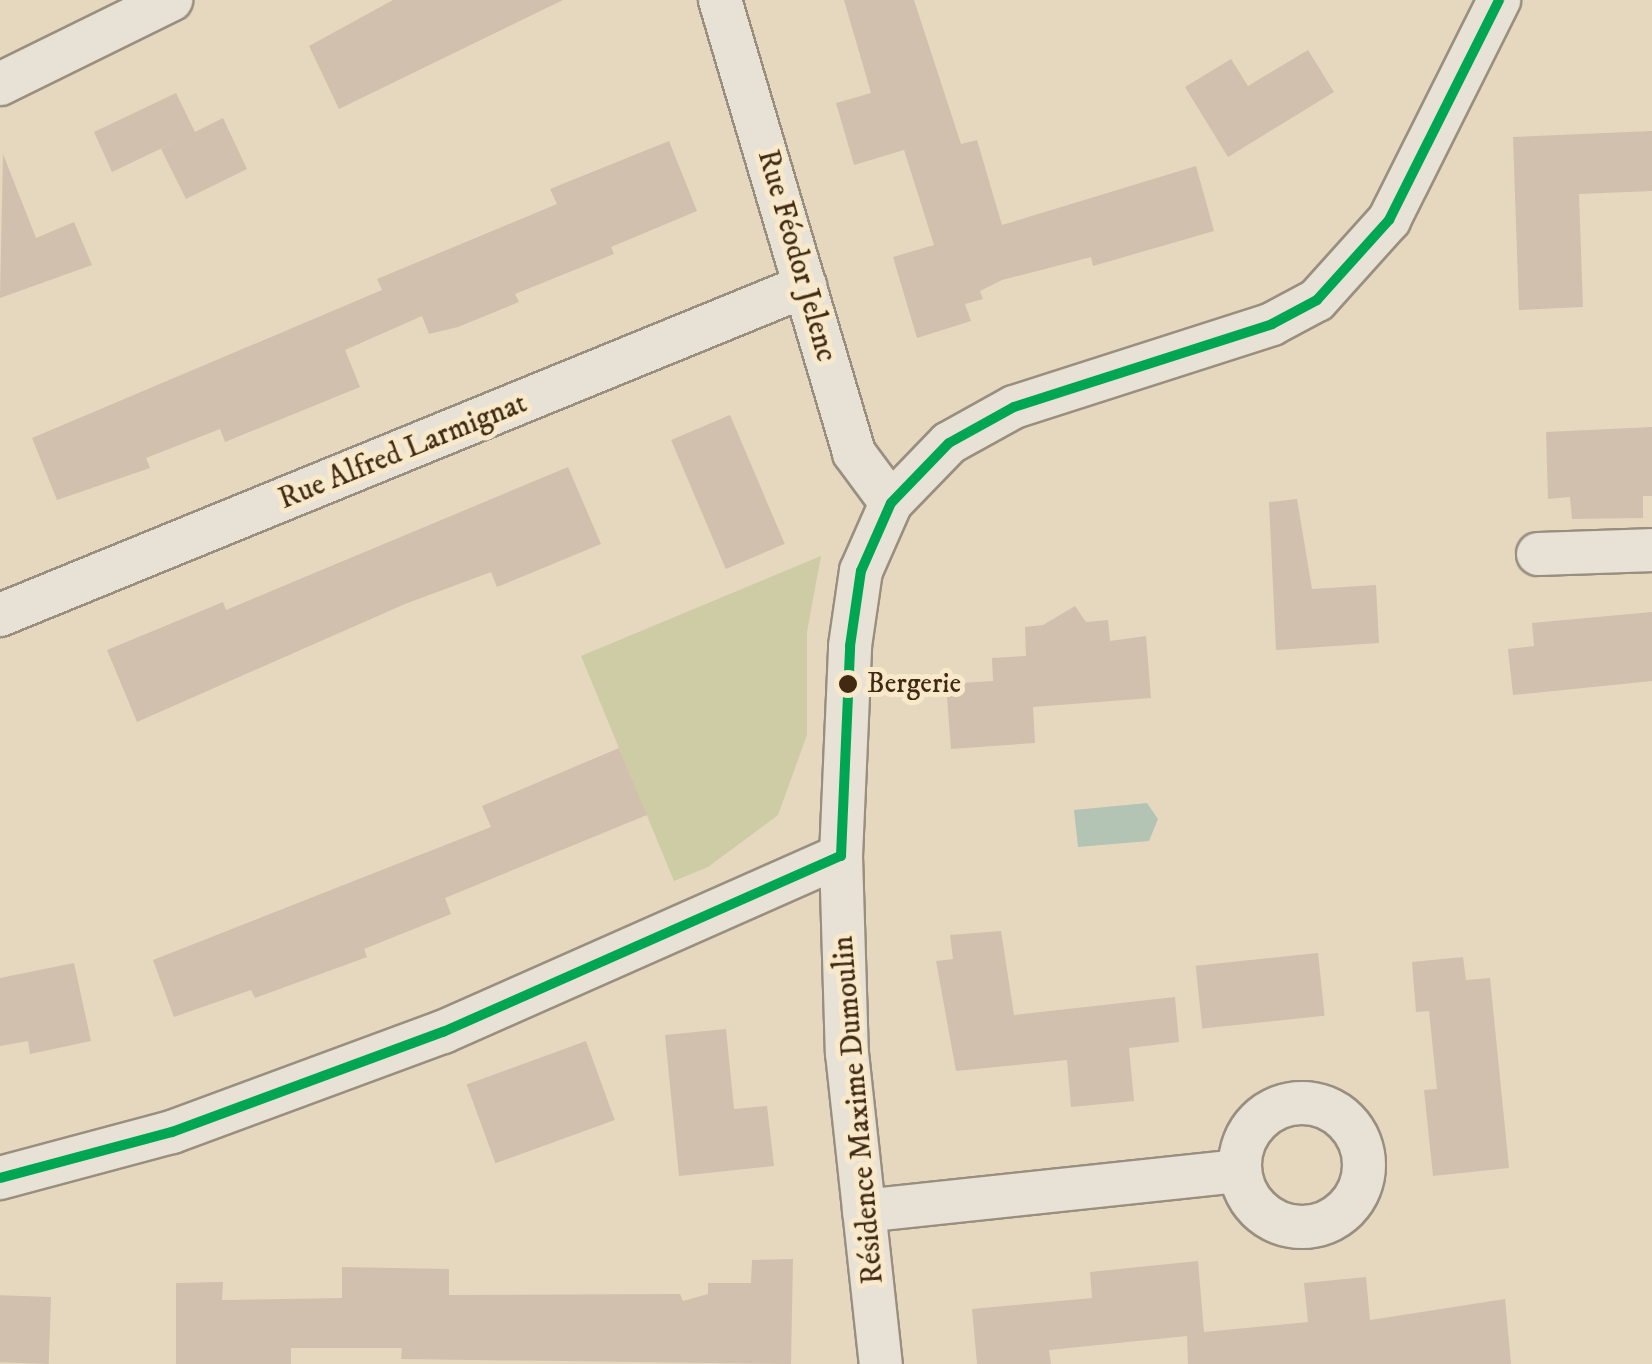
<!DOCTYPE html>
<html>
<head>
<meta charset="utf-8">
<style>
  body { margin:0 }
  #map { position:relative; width:1652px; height:1364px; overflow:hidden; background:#e5d8bf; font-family:"IM FELL DW Pica",serif }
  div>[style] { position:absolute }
  .green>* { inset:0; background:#cdcca4 }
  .water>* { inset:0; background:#b3c4b4 }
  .building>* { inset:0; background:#d0c0ad; transform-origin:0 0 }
  .roads { filter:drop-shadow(2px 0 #9a8f7f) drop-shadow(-2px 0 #9a8f7f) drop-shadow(0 2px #9a8f7f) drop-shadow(0 -2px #9a8f7f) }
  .street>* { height:42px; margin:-21px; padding:0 21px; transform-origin:21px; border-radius:21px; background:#e8e2d6 }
  .street>.ring { margin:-21px; padding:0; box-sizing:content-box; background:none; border:42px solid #e8e2d6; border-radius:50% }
  .bus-1>* { height:10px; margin:-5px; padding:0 5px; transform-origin:5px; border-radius:5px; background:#00a651 }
  .dots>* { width:28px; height:28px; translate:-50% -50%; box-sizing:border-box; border:5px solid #f8e9cb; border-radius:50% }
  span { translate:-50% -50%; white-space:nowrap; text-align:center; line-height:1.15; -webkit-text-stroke:10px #f8e9cb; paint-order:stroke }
  .bus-label { font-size:28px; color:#412912 }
  .left { translate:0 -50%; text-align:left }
  .street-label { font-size:30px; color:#412912 }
</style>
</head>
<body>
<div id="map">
  <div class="green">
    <div style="clip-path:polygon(821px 556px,807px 632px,807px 735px,778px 815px,708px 867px,674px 881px,581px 656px)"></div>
  </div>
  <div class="water">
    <div style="clip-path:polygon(1147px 803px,1158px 819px,1149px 841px,1078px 847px,1074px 810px)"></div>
  </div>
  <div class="building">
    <div style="clip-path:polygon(393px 0,563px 0,339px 109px,309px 46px)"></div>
    <div style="clip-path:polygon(844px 0,914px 0,961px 144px,977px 140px,1002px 225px,1196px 166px,1214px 231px,1093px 266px,1091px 257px,1002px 280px,980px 291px,983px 299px,965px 304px,971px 321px,917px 338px,893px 257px,934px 245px,904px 150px,854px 165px,836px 103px,871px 93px)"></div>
    <div style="clip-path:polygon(1308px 50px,1334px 92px,1228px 157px,1185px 87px,1231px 59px,1248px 86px)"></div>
    <div style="clip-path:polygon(176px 93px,195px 132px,223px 118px,247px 169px,186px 199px,161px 149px,179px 140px,112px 172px,94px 132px)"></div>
    <div style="clip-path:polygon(1652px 131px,1652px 191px,1579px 194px,1583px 307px,1519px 310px,1513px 137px)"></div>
    <div style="clip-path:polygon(669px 141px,697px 211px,611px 247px,614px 254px,515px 294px,519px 302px,458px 327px,429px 334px,422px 316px,345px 350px,360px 387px,225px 442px,220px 429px,146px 458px,150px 468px,57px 500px,32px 438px,382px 290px,377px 279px,557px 204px,550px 189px)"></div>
    <div style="clip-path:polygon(3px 154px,36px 238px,74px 222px,92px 265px,0 298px)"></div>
    <div style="left:730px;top:415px;width:140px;height:64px;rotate:67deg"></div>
    <div style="clip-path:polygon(1652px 427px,1652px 496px,1643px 496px,1643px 518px,1572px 519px,1570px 497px,1548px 499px,1546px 432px)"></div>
    <div style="clip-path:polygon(568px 467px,601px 544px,497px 587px,491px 572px,405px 604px,137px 722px,107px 650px,223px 602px,226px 610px)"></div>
    <div style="clip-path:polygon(1297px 499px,1312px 589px,1376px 585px,1379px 643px,1276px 650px,1269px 502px)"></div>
    <div style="clip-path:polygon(1075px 606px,1086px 622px,1108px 620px,1110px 641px,1146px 636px,1151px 698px,1033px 707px,1035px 743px,951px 749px,946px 684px,993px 681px,992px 658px,1026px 656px,1025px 627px,1043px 625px)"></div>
    <div style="clip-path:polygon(1652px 612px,1652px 681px,1513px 695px,1508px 649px,1534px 646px,1532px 623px)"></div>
    <div style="clip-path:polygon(619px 748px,647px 815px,445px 898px,451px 914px,364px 949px,367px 957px,255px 998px,251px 990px,174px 1017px,153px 960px,491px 827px,482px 806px)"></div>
    <div style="clip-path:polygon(1001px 931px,1014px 1015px,1175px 997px,1179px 1042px,1129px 1048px,1134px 1101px,1071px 1107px,1067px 1060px,956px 1071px,936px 961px,953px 959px,950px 935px)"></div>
    <div style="left:1318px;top:953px;width:63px;height:123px;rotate:84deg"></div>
    <div style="clip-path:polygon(1463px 957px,1466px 980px,1490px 978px,1509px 1168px,1433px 1176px,1424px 1090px,1437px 1089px,1429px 1011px,1416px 1012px,1412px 962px)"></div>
    <div style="clip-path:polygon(74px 963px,91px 1041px,30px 1054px,28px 1041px,0 1046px,0 978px)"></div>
    <div style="clip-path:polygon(726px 1029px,734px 1109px,767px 1106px,774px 1166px,679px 1176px,665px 1035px)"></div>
    <div style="left:586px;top:1041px;width:84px;height:127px;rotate:70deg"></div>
    <div style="clip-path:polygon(793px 1259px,791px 1364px,401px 1359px,402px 1348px,291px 1348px,291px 1364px,176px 1364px,176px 1283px,223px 1282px,222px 1300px,342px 1298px,342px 1267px,449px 1269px,449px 1295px,680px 1294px,683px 1301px,708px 1294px,708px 1283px,751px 1283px,752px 1260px)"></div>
    <div style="clip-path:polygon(1198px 1261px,1204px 1332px,1308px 1322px,1304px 1283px,1366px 1277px,1370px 1320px,1505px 1299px,1511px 1364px,1188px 1364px,1187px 1336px,1049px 1350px,1051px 1364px,977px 1364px,972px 1309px,1092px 1298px,1090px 1272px)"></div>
    <div style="left:51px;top:1297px;width:67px;height:51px;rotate:92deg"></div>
  </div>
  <div class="roads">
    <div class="street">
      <div style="left:720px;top:0;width:472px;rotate:73.5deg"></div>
      <div style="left:854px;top:453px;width:62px;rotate:53.5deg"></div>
      <div style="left:0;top:84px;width:191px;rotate:-26.2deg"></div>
      <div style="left:1538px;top:554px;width:114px;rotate:-2deg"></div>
      <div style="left:0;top:615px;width:870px;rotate:-22.23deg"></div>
      <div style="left:841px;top:856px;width:197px;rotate:88.3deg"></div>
      <div style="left:847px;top:1053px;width:313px;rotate:83.8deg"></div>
      <div class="ring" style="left:1240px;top:1103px;width:82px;height:82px"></div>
      <div style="left:0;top:1178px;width:178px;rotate:-15deg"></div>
      <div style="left:172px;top:1132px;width:289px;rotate:-20.3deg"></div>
      <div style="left:443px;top:1032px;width:435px;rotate:-23.9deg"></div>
      <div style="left:841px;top:856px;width:210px;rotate:-87.5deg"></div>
      <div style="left:850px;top:646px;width:76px;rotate:-81.7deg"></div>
      <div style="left:861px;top:571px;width:74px;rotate:-66.2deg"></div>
      <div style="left:891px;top:503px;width:83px;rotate:-46deg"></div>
      <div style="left:949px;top:443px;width:74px;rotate:-29deg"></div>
      <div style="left:1014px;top:407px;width:271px;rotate:-17.8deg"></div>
      <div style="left:1272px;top:324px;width:51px;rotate:-28.1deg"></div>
      <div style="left:1317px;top:300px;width:108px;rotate:-48deg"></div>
      <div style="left:1389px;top:220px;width:246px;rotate:-63.4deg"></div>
      <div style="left:864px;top:1211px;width:378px;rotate:-6.1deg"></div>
    </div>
  </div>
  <div class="bus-1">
    <div style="left:0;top:1178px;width:178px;rotate:-15deg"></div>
    <div style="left:172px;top:1132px;width:289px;rotate:-20.3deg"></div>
    <div style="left:443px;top:1032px;width:435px;rotate:-23.9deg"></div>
    <div style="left:841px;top:856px;width:210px;rotate:-87.5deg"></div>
    <div style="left:850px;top:646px;width:76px;rotate:-81.7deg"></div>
    <div style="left:861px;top:571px;width:74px;rotate:-66.2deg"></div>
    <div style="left:891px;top:503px;width:83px;rotate:-46deg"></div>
    <div style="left:949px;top:443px;width:74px;rotate:-29deg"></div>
    <div style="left:1014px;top:407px;width:271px;rotate:-17.8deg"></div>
    <div style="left:1272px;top:324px;width:51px;rotate:-28.1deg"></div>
    <div style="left:1317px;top:300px;width:108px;rotate:-48deg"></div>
    <div style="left:1389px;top:220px;width:246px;rotate:-63.4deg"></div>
  </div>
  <div class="dots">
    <div style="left:848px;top:684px;background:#412912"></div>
  </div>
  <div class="bus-label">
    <span class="left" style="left:867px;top:684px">Bergerie</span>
  </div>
  <div class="street-label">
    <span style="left:796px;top:256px;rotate:74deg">Rue Féodor Jelenc</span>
    <span style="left:403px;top:452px;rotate:-22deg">Rue Alfred Larmignat</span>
    <span style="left:859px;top:1110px;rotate:-95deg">Résidence Maxime Dumoulin</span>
  </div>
</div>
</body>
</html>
